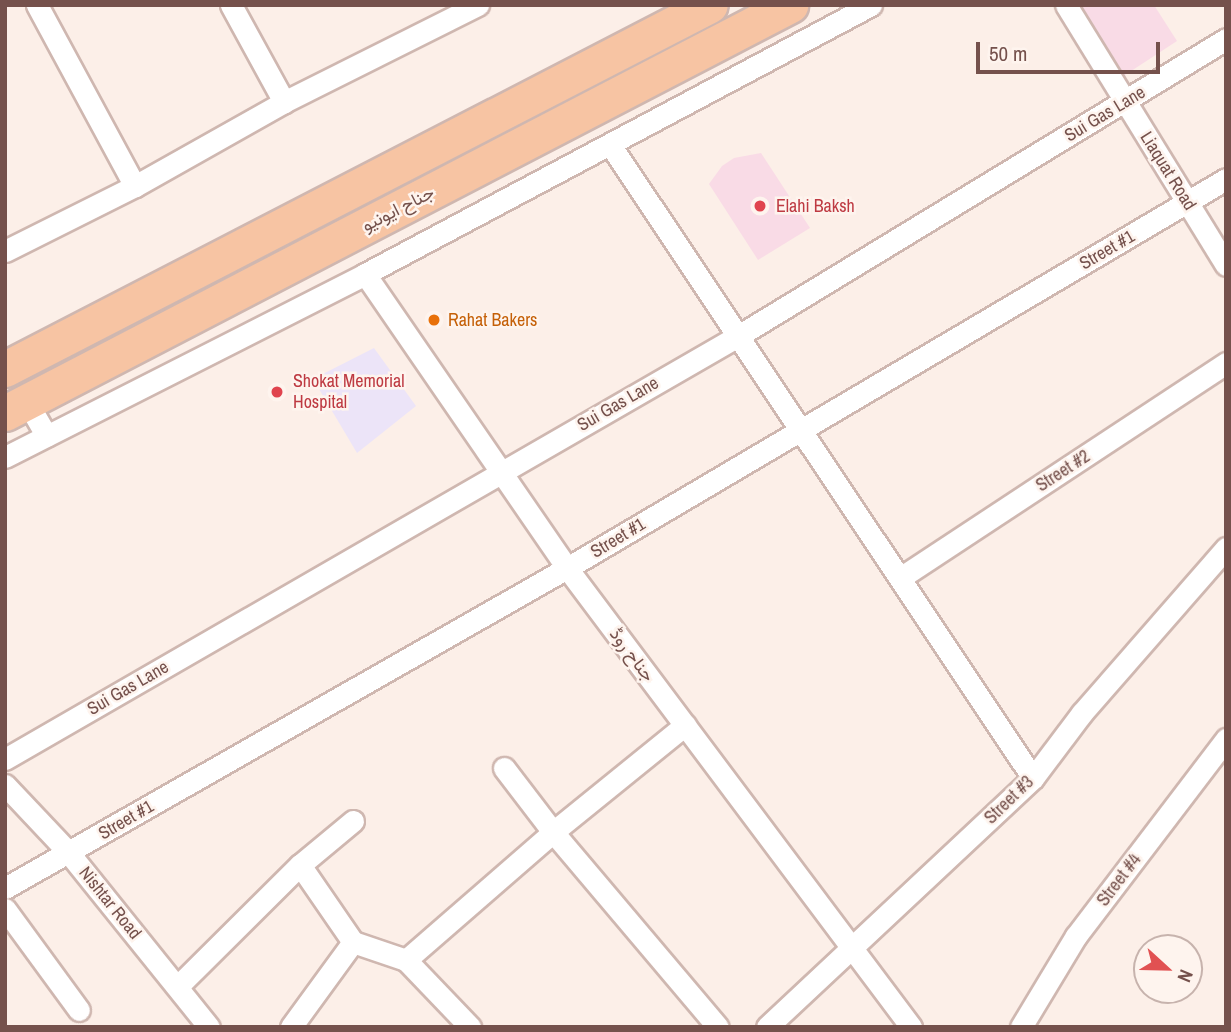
<!DOCTYPE html>
<html>
<head>
<meta charset="utf-8">
<style>
  body { margin:0 }
  #map { position:relative; width:1231px; height:1032px; overflow:hidden; background:#fcefe8; font-family:"Archivo Narrow",Vazirmatn,sans-serif }
  div>[style] { position:absolute }
  .education>* { inset:0; background:#ece4f8 }
  .medical>* { inset:0; background:#f9dbe6 }
  .roads { filter:drop-shadow(2px 0 #cfb7b0) drop-shadow(-2px 0 #cfb7b0) drop-shadow(0 2px #cfb7b0) drop-shadow(0 -2px #cfb7b0) }
  .minor>* { height:21px; margin:-10.5px; padding:0 10.5px; transform-origin:10.5px; border-radius:10.5px; background:#fff }
  .primary>* { height:35px; margin:-17.5px; padding:0 17.5px; transform-origin:17.5px; border-radius:17.5px; background:#f7c4a3 }
  .dots>* { width:19px; height:19px; translate:-50% -50%; box-sizing:border-box; border:4px solid #fef4ee; border-radius:50% }
  span { translate:-50% -50%; white-space:nowrap; text-align:center; line-height:1.15; -webkit-text-stroke:5px #fef4ee; paint-order:stroke }
  .street-label { font-size:18px; color:#75514c }
  .health-label { font-size:18px; color:#be3a42 }
  .left { translate:0 -50%; text-align:left }
  .food-label { font-size:18px; color:#c56008 }
  .frame { position:absolute; inset:0; border:7px solid #75514c; pointer-events:none }
  .north { position:absolute; left:1133px; top:934px; width:70px; height:70px; box-sizing:border-box; background:#fef4ee; border:2px solid #c7b3ad; border-radius:50%; rotate:112deg; font-size:19px; font-weight:700; line-height:28px; text-align:center; color:#75514c }
  .north::after { content:''; display:block; margin:auto; width:24px; height:32px; background:#e15152; clip-path:polygon(50% 0,100% 100%,50% 72%,0 100%) }
  .scale { position:absolute; left:976px; top:42px; width:184px; height:32px; box-sizing:border-box; border:4px solid #75514c; border-top:0; padding-left:9px; font-size:21px; line-height:24px; white-space:nowrap; color:#75514c; -webkit-text-stroke:5px #fef4ee; paint-order:stroke }
</style>
</head>
<body>
<div id="map">
  <div class="education">
    <div style="clip-path:polygon(374px 348px,416px 406px,357px 453px,313px 379px)"></div>
  </div>
  <div class="medical">
    <div style="clip-path:polygon(1075px 5px,1154px 5px,1177px 41px,1122px 77px)"></div>
    <div style="clip-path:polygon(761px 153px,810px 228px,758px 260px,709px 184px,722px 166px,734px 158px)"></div>
  </div>
  <div class="roads">
    <div class="minor">
      <div style="left:37px;top:5px;width:206px;rotate:61.6deg"></div>
      <div style="left:231px;top:5px;width:111px;rotate:61.3deg"></div>
      <div style="left:1066px;top:5px;width:305px;rotate:58.4deg"></div>
      <div style="left:611px;top:146px;width:760px;rotate:56.27deg"></div>
      <div style="left:5px;top:251px;width:145px;rotate:-26.6deg"></div>
      <div style="left:135px;top:186px;width:171px;rotate:-29.4deg"></div>
      <div style="left:284px;top:102px;width:217px;rotate:-26.6deg"></div>
      <div style="left:365px;top:274px;width:357px;rotate:55.5deg"></div>
      <div style="left:567px;top:568px;width:574px;rotate:53.15deg"></div>
      <div style="left:27px;top:402px;width:39px;rotate:60deg"></div>
      <div style="left:5px;top:457px;width:404px;rotate:-26.9deg"></div>
      <div style="left:365px;top:274px;width:573px;rotate:-28deg"></div>
      <div style="left:900px;top:578px;width:391px;rotate:-33.4deg"></div>
      <div style="left:5px;top:759px;width:846px;rotate:-29.99deg"></div>
      <div style="left:738px;top:336px;width:571px;rotate:-31.32deg"></div>
      <div style="left:504px;top:768px;width:81px;rotate:52.6deg"></div>
      <div style="left:553px;top:832px;width:255px;rotate:49.8deg"></div>
      <div style="left:5px;top:785px;width:93px;rotate:46.7deg"></div>
      <div style="left:69px;top:853px;width:223px;rotate:51.2deg"></div>
      <div style="left:353px;top:821px;width:69px;rotate:140.3deg"></div>
      <div style="left:300px;top:865px;width:93px;rotate:55.5deg"></div>
      <div style="left:353px;top:942px;width:56px;rotate:18.8deg"></div>
      <div style="left:406px;top:960px;width:93px;rotate:46.3deg"></div>
      <div style="left:5px;top:888px;width:647px;rotate:-29.66deg"></div>
      <div style="left:567px;top:568px;width:765px;rotate:-30.55deg"></div>
      <div style="left:5px;top:909px;width:125px;rotate:53.8deg"></div>
      <div style="left:406px;top:960px;width:195px;rotate:-41deg"></div>
      <div style="left:553px;top:832px;width:170px;rotate:-39deg"></div>
      <div style="left:178px;top:986px;width:172px;rotate:-44.8deg"></div>
      <div style="left:291px;top:1027px;width:105px;rotate:-53.9deg"></div>
      <div style="left:767px;top:1027px;width:364px;rotate:-43.1deg"></div>
      <div style="left:1033px;top:778px;width:81px;rotate:-53deg"></div>
      <div style="left:1082px;top:713px;width:219px;rotate:-48.9deg"></div>
      <div style="left:1021px;top:1027px;width:106px;rotate:-58.9deg"></div>
      <div style="left:1076px;top:936px;width:248px;rotate:-52.7deg"></div>
    </div>
    <div class="primary">
      <div style="left:5px;top:369px;width:793px;rotate:-27.31deg"></div>
      <div style="left:5px;top:413px;width:885px;rotate:-27.46deg"></div>
    </div>
  </div>
  <div class="dots">
    <div style="left:760px;top:206px;background:#e0444e"></div>
    <div style="left:434px;top:320px;background:#e8710a"></div>
    <div style="left:277px;top:392px;background:#e0444e"></div>
  </div>
  <div class="street-label">
    <span style="left:1105px;top:114px;rotate:-31deg">Sui Gas Lane</span>
    <span style="left:1168px;top:171px;rotate:58deg">Liaquat Road</span>
    <span style="left:398px;top:209px;rotate:-27deg">جناح ایونیو</span>
    <span style="left:1107px;top:250px;rotate:-30deg">Street #1</span>
    <span style="left:618px;top:404px;rotate:-30deg">Sui Gas Lane</span>
    <span style="left:1063px;top:471px;rotate:-33deg">Street #2</span>
    <span style="left:618px;top:538px;rotate:-31deg">Street #1</span>
    <span style="left:632px;top:655px;rotate:53deg">جناح روڈ</span>
    <span style="left:128px;top:688px;rotate:-30deg">Sui Gas Lane</span>
    <span style="left:1009px;top:800px;rotate:-44deg">Street #3</span>
    <span style="left:126px;top:820px;rotate:-30deg">Street #1</span>
    <span style="left:1119px;top:880px;rotate:-53deg">Street #4</span>
    <span style="left:110px;top:903px;rotate:51deg">Nishtar Road</span>
  </div>
  <div class="health-label">
    <span class="left" style="left:776px;top:206px">Elahi Baksh</span>
    <span class="left" style="left:293px;top:392px">Shokat Memorial<br>Hospital</span>
  </div>
  <div class="food-label">
    <span class="left" style="left:448px;top:320px">Rahat Bakers</span>
  </div>
  <div class="frame"></div>
  <div class="north">N</div>
  <div class="scale">50 m</div>
</div>
</body>
</html>
